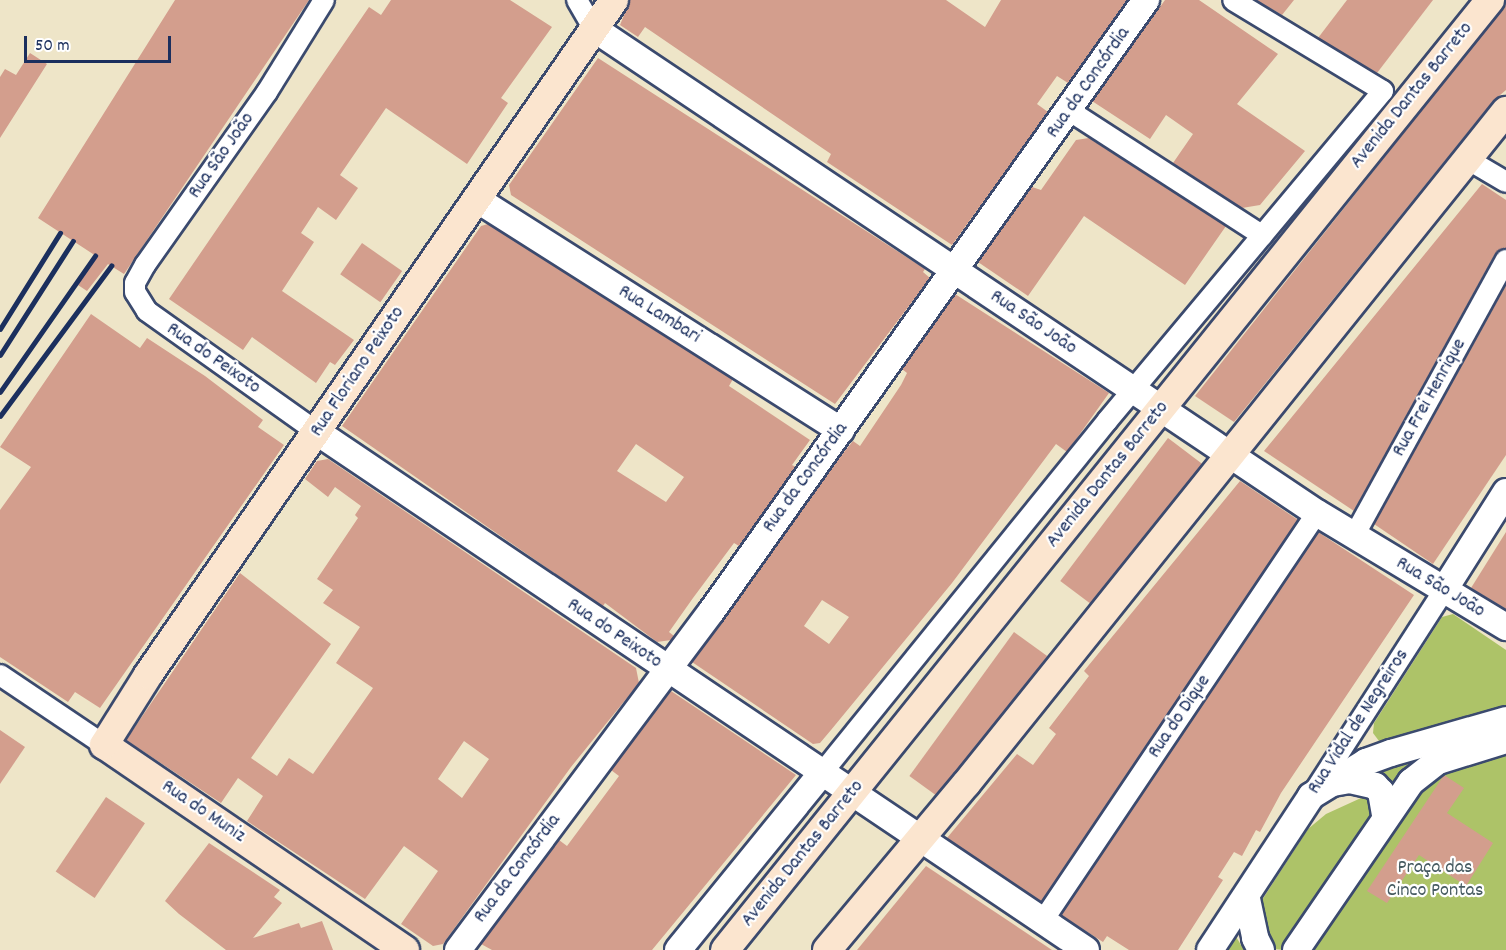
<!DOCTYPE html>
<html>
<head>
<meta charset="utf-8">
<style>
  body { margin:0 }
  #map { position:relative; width:1506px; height:950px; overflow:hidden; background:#eee5c8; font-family:Dekko,sans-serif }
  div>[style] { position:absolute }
  .green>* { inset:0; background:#adc368 }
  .building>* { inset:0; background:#d39e8d; transform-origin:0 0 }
  .roads { filter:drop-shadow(2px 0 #3b4a6e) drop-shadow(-2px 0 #3b4a6e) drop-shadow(0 2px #3b4a6e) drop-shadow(0 -2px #3b4a6e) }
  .minor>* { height:20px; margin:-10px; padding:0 10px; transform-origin:10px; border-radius:10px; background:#fff }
  .tertiary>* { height:26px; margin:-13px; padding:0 13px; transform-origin:13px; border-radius:13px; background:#fff }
  .secondary>* { height:28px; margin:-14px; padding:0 14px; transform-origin:14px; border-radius:14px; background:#fbe5cf }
  .rail>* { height:4.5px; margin:-2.25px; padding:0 2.25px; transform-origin:2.25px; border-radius:2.25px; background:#1b2f5e }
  span { translate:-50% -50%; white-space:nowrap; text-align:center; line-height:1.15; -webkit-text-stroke:4.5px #fff; paint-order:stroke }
  .street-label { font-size:20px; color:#1b2f5e }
  .park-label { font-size:20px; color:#475b61 }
  .scale { position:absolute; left:24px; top:36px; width:147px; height:27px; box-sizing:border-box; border:3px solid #1b2f5e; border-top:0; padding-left:8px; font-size:18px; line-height:21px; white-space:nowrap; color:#1b2f5e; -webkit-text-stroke:4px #fff; paint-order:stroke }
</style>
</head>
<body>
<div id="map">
  <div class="green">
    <div style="clip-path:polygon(1453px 614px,1506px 650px,1506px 714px,1389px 743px,1379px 741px,1373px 733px,1374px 723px,1442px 617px)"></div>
    <div style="clip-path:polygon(1506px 728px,1506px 950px,1311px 950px,1393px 814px,1351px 776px)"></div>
    <div style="clip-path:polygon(1361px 798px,1371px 800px,1377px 811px,1285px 950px,1273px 949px,1260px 903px,1308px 829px,1326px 814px)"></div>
    <div style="clip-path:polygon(1235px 935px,1244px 950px,1221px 950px)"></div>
  </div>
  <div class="building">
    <div style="clip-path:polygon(175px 0,309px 0,124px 274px,108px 264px,87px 291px,78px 285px,96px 256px,38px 218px)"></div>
    <div style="clip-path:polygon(391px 0,510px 0,552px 27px,501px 98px,508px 103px,467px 164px,386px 108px,340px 175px,358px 188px,336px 220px,318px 207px,301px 233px,314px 242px,282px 291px,354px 340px,335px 365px,330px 362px,316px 383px,252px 337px,243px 350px,169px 299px,369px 7px,381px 15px)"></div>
    <div style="clip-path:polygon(630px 0,946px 0,985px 27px,1001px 0,1128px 0,1068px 83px,1057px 76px,1037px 104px,1048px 112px,952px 245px,827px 162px,831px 154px,645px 27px,638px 37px,620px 25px)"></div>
    <div style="clip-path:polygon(1165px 0,1199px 0,1278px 54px,1237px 104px,1305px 151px,1260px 205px,1242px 208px,1173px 163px,1193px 134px,1166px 115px,1150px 139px,1092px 101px)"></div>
    <div style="clip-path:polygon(1256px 0,1294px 0,1282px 15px)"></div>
    <div style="clip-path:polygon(1347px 0,1433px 0,1377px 73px,1318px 38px)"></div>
    <div style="clip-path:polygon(1506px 4px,1506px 90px,1493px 101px,1234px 422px,1195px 396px)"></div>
    <div style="clip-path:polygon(30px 53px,47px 64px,0 138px,0 77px,5px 69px,16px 75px)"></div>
    <div style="clip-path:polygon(598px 58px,925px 269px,923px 272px,930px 278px,835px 404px,511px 195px,509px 185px)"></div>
    <div style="clip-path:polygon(1089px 138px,1226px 226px,1185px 285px,1084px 216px,1028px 296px,978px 262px,1032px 187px,1041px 190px,1076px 140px)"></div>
    <div style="clip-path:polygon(1482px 184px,1506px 200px,1506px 248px,1495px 254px,1354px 511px,1264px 451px)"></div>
    <div style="clip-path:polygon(evenodd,488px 224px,733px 379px,729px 386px,810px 440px,792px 465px,796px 467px,739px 546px,734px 543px,693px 598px,669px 632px,674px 636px,671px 640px,657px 642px,605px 603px,603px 606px,593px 600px,342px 426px,481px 226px,488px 224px,636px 444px,684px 477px,666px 502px,617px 471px,636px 444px)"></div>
    <div style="left:362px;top:243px;width:49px;height:38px;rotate:35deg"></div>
    <div style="clip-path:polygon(1506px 285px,1506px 455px,1433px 564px,1374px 524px)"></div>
    <div style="clip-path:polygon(evenodd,955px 294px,1109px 393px,1067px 452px,1056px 444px,952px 583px,831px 730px,820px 743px,813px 744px,692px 662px,844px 452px,853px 441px,860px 446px,901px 385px,907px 373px,902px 369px,955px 294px,822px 600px,849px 617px,829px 644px,804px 626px,822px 600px)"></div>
    <div style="clip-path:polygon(91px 314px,140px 348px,147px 338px,205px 376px,263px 420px,258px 427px,284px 445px,100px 708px,75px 692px,68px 702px,0 657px,0 510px,31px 467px,0 447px)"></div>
    <div style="left:1168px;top:438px;width:43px;height:179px;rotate:37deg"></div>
    <div style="clip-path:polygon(evenodd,328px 459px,636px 668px,639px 683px,571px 767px,443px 944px,433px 946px,401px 924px,438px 871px,404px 846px,365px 899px,247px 821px,263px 796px,238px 778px,221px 803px,126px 740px,240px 573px,331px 644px,251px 758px,277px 776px,289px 758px,313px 774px,373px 688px,336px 663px,360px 627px,323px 603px,333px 590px,317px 579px,358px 518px,355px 515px,361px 506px,335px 487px,328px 497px,305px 479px,317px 461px,328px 459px,464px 741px,489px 759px,462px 798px,438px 779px,464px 741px)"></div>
    <div style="clip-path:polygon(1240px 481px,1298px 520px,1041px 902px,947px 838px,1017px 754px,1033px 765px,1056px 734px,1049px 728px,1089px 676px,1084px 671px)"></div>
    <div style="clip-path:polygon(1318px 532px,1414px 595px,1281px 793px,1260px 832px,1256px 830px,1242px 856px,1234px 852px,1218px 877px,1223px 880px,1178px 950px,1129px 950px,1107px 936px,1103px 942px,1061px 915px)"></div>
    <div style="clip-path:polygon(1506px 532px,1506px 609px,1471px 588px)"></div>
    <div style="left:1014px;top:632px;width:41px;height:178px;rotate:36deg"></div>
    <div style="clip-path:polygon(671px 691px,796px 775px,652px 950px,492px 950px,481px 944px,559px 840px,567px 846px,619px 776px,611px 770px)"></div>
    <div style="clip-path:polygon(0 730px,25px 747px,0 784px)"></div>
    <div style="clip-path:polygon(1444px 775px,1464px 788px,1447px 813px,1493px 843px,1466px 886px,1419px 855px,1387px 903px,1367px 891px)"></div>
    <div style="left:106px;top:797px;width:47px;height:90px;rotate:34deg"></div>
    <div style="clip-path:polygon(209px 843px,280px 890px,274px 897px,282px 903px,253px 938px,299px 923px,301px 928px,322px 921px,333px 950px,226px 950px,179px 914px,165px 901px)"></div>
    <div style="clip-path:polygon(926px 866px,1052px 950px,857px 950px)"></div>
  </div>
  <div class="roads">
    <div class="minor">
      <div style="left:577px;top:0;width:32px;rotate:60deg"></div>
      <div style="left:1070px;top:111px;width:229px;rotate:32.9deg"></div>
      <div style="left:1467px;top:159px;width:45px;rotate:30.5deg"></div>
      <div style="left:317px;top:432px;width:209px;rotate:-144.6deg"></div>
      <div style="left:147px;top:311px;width:22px;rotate:-122deg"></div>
      <div style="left:135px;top:292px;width:9px;rotate:-90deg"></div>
      <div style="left:135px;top:283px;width:21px;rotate:-61deg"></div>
      <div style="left:145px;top:265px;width:212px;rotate:-54.8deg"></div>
      <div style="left:267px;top:92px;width:108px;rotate:-58.2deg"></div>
      <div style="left:1354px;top:536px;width:315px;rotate:-61.2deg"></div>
      <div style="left:0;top:675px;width:125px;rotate:33.9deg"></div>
      <div style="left:822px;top:773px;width:453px;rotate:-51deg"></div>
      <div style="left:1107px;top:421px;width:430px;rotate:-50.1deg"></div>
      <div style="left:1383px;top:91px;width:175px;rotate:-148.8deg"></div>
      <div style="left:1314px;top:792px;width:240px;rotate:-57.2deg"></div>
      <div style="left:1042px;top:922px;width:493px;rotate:-56.1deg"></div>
    </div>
    <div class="tertiary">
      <div style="left:593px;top:28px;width:871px;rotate:33.82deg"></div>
      <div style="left:1317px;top:513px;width:221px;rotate:31.1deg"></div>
      <div style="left:478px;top:200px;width:430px;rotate:32.4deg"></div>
      <div style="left:317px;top:432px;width:927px;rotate:33.96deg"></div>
      <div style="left:1444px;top:590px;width:116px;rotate:-57.7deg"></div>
      <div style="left:1333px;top:783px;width:17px;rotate:-10deg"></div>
      <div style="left:1350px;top:780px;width:26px;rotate:13deg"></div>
      <div style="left:1375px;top:786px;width:8px;rotate:45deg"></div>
      <div style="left:1381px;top:792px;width:22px;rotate:80deg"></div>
      <div style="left:1247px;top:899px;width:40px;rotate:78deg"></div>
      <div style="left:1255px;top:938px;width:13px;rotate:63deg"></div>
      <div style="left:458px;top:950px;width:422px;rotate:-53.2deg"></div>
      <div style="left:711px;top:612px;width:751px;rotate:-54.6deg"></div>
      <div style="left:678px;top:950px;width:228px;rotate:-50.9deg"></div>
      <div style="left:1210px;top:950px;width:184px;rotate:-56.7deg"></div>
      <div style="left:1311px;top:796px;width:65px;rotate:-31.7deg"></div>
      <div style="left:1366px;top:762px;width:27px;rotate:-20deg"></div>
      <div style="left:1391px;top:753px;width:120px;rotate:-16deg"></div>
      <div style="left:1296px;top:950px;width:204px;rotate:-55.6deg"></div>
      <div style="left:1411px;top:782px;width:34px;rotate:-38deg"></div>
      <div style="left:1438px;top:761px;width:71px;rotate:-17.2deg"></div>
    </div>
    <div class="secondary">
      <div style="left:405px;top:950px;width:364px;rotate:-145.7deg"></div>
      <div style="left:104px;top:745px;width:83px;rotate:-57.8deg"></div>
      <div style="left:148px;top:675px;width:820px;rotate:-55.38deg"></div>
      <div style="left:725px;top:950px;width:1220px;rotate:-51.16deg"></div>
      <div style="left:827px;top:950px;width:217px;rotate:-50.1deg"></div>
      <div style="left:966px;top:784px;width:863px;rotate:-51.26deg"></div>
    </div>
  </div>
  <div class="rail">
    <div style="left:0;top:329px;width:113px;rotate:-58deg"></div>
    <div style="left:0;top:355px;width:135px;rotate:-57.4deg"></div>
    <div style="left:0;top:392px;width:166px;rotate:-55.1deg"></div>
    <div style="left:0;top:416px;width:187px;rotate:-53.5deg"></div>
  </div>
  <div class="street-label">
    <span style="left:1089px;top:83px;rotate:-55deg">Rua da Concórdia</span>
    <span style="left:1412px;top:96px;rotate:-51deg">Avenida Dantas Barreto</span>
    <span style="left:222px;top:156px;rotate:-55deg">Rua São João</span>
    <span style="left:659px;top:315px;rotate:32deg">Rua Lambari</span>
    <span style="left:1033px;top:323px;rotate:34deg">Rua São João</span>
    <span style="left:213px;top:359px;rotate:35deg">Rua do Peixoto</span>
    <span style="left:358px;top:372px;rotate:-56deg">Rua Floriano Peixoto</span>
    <span style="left:1430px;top:398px;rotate:-61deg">Rua Frei Henrique</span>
    <span style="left:1108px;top:475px;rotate:-51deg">Avenida Dantas Barreto</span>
    <span style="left:806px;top:478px;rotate:-54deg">Rua da Concórdia</span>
    <span style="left:1440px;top:588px;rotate:31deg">Rua São João</span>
    <span style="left:614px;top:634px;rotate:34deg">Rua do Peixoto</span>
    <span style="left:1180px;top:717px;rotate:-56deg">Rua do Dique</span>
    <span style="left:1359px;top:722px;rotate:-57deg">Rua Vidal de Negreiros</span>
    <span style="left:203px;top:812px;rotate:34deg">Rua do Muniz</span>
    <span style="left:803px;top:854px;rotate:-51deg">Avenida Dantas Barreto</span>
    <span style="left:518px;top:869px;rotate:-53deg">Rua da Concórdia</span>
  </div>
  <div class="park-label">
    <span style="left:1435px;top:880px">Praça das<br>Cinco Pontas</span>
  </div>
  <div class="scale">50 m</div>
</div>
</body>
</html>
